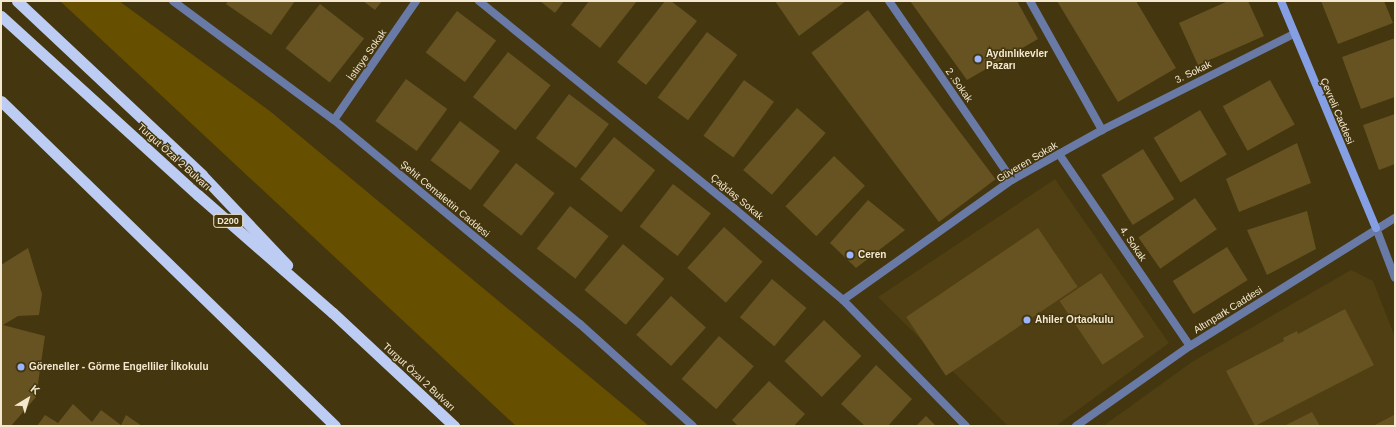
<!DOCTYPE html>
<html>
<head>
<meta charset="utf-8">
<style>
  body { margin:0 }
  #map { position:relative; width:1396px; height:427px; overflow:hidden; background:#44360f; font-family:Helvetica,sans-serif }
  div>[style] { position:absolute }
  .built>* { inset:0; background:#503f12 }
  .green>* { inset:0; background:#674f00 }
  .building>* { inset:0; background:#665321; transform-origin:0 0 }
  .minor>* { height:8px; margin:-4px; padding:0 4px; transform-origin:4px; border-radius:4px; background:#6a7aa6 }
  .tertiary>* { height:8px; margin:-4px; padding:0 4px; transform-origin:4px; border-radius:4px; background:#6a7aa6 }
  .secondary>* { height:8px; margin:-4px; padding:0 4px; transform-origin:4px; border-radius:4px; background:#859fe5 }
  .trunk>* { height:11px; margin:-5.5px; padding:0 5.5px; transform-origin:5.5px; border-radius:5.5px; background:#bcccf2 }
  .dots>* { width:11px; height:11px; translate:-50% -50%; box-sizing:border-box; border:2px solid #44360f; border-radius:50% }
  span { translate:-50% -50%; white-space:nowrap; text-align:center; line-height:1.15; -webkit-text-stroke:3px #44360f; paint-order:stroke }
  .shield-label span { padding:1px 3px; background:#44360f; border:1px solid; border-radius:3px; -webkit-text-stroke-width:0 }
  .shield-label { font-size:9px; color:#f4e9d0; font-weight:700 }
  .poi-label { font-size:10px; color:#f4e9d0; font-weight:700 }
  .left { translate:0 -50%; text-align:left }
  .street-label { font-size:10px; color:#f4e9d0 }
  .frame { position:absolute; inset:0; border:2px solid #f4e9d0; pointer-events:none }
  .north { position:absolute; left:8px; top:379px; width:40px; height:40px; -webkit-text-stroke:3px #44360f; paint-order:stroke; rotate:38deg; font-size:11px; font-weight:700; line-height:16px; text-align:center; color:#f4e9d0 }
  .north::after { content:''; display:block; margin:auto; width:14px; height:18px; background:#f4e9d0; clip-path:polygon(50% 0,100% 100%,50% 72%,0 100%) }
</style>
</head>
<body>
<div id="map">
  <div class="built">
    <div style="clip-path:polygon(1055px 179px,1169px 343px,1056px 426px,1008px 426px,878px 297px)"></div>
    <div style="clip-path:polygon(1351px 270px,1373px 281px,1395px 337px,1395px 426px,1103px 426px,1192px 362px)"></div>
  </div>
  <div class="green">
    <div style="clip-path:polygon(60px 1px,119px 1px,271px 112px,649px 426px,516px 426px)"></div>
  </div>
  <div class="building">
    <div style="clip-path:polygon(228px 1px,295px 1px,271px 35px,226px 4px)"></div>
    <div style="clip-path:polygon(363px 1px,382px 1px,375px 10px)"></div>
    <div style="clip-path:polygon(540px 1px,564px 1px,555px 13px)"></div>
    <div style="clip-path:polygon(589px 1px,637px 1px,600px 48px,571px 25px)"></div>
    <div style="clip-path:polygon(665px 1px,671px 1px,697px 21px,646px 85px,617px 62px)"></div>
    <div style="clip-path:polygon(775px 1px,846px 1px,799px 36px)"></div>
    <div style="clip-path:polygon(910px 1px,1017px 1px,1038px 39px,967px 80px)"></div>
    <div style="clip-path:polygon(1057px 1px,1136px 1px,1176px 68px,1118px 102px)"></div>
    <div style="clip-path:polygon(1228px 1px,1248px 1px,1264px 36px,1198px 65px,1179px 23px)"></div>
    <div style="clip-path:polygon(1321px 1px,1384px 1px,1393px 23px,1338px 44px)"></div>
    <div style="left:320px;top:4px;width:56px;height:56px;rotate:38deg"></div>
    <div style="left:868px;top:10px;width:212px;height:71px;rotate:53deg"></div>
    <div style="left:457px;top:11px;width:49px;height:52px;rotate:37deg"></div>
    <div style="left:707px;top:32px;width:38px;height:82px;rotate:37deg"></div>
    <div style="clip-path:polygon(1395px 38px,1395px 97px,1361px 109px,1342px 57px)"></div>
    <div style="left:508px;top:52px;width:54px;height:57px;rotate:38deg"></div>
    <div style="left:406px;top:79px;width:51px;height:52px;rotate:36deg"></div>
    <div style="left:744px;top:80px;width:37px;height:69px;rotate:36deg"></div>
    <div style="left:1270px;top:80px;width:51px;height:54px;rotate:61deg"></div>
    <div style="left:569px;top:94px;width:50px;height:55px;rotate:37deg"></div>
    <div style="left:797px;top:108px;width:38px;height:82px;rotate:41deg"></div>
    <div style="left:1200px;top:110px;width:52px;height:54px;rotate:59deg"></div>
    <div style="clip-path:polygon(1395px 114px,1395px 164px,1379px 170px,1363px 125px)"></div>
    <div style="left:460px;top:121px;width:50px;height:49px;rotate:37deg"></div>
    <div style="left:614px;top:137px;width:53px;height:54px;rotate:39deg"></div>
    <div style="clip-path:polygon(1297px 143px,1311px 183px,1239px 212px,1226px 179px)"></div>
    <div style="left:1143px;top:149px;width:59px;height:49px;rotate:58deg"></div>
    <div style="left:834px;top:156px;width:43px;height:70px;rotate:44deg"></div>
    <div style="left:516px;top:163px;width:49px;height:54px;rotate:38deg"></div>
    <div style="left:673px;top:184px;width:48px;height:54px;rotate:38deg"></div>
    <div style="left:1195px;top:198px;width:38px;height:69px;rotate:55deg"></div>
    <div style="clip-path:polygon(868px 200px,905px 230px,856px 268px,830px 243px)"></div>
    <div style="left:570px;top:206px;width:49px;height:54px;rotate:38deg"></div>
    <div style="clip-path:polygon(1307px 211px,1316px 249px,1267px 275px,1247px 230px)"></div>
    <div style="left:724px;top:227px;width:52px;height:55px;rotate:42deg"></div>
    <div style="left:1038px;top:228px;width:71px;height:159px;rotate:56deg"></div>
    <div style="left:623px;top:244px;width:54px;height:60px;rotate:40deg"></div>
    <div style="left:1227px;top:247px;width:39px;height:64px;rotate:58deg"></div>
    <div style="clip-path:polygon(28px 248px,42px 294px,39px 315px,18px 316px,3px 325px,45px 336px,36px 397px,11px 426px,1px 426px,1px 265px)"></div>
    <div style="left:1101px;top:273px;width:77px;height:50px;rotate:56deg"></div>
    <div style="left:772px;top:279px;width:45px;height:50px;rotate:40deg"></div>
    <div style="left:671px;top:296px;width:47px;height:52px;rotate:42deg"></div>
    <div style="clip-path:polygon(1345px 309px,1374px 365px,1255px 426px,1226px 371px,1284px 341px,1283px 338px,1297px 331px,1298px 334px)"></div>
    <div style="left:824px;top:320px;width:52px;height:57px;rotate:44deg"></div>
    <div style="left:719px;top:336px;width:46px;height:57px;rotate:41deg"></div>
    <div style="clip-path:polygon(876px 365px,912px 399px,888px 426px,865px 426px,841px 404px)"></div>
    <div style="clip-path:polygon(769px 381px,805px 414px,794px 426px,738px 426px,732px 420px)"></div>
    <div style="clip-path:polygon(73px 404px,92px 422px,101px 410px,121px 425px,126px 415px,142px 426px,37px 426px,45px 415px,58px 423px)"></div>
    <div style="clip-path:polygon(1312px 412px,1320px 426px,1284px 426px)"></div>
    <div style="clip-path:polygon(1394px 415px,1395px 426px,1373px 426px)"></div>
    <div style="clip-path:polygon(926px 416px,936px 426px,916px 426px)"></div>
  </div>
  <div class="minor">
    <div style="left:479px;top:1px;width:330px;rotate:39.1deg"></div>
    <div style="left:735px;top:209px;width:141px;rotate:40.1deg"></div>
    <div style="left:843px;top:300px;width:176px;rotate:45.7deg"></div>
    <div style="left:889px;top:1px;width:217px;rotate:55.5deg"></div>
    <div style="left:1030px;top:1px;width:148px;rotate:60.8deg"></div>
    <div style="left:334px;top:120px;width:145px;rotate:-55.4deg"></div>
    <div style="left:1059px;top:154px;width:232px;rotate:55.7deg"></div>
    <div style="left:1376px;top:228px;width:53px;rotate:69.2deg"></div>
    <div style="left:843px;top:300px;width:207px;rotate:-35.4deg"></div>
    <div style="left:1012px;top:180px;width:103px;rotate:-29.1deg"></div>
    <div style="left:1102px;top:130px;width:215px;rotate:-26.6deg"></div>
  </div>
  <div class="tertiary">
    <div style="left:173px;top:1px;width:200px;rotate:36.5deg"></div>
    <div style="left:334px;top:120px;width:320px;rotate:39.7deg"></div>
    <div style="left:580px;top:324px;width:152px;rotate:42.1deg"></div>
    <div style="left:1076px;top:426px;width:139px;rotate:-35.1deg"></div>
    <div style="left:1190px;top:346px;width:242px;rotate:-32deg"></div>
  </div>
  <div class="secondary">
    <div style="left:1281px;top:1px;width:246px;rotate:67.3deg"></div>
  </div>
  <div class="trunk">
    <div style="left:17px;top:1px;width:254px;rotate:43.2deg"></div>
    <div style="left:202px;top:175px;width:124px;rotate:46.6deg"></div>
    <div style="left:1px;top:16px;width:266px;rotate:42.3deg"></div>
    <div style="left:198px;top:195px;width:179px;rotate:41.2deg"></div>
    <div style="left:333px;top:313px;width:166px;rotate:43deg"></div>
    <div style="left:1px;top:101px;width:466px;rotate:44.2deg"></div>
  </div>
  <div class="dots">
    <div style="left:978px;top:59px;background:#9ab5fd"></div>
    <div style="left:850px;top:255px;background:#9ab5fd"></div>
    <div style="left:1027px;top:320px;background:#9ab5fd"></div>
    <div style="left:21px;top:367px;background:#9ab5fd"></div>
  </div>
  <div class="shield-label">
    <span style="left:228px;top:221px">D200</span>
  </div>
  <div class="poi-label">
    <span class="left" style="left:986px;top:59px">Aydınlıkevler<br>Pazarı</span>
    <span class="left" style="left:858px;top:255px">Ceren</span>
    <span class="left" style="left:1035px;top:320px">Ahiler Ortaokulu</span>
    <span class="left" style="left:29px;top:367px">Göreneller - Görme Engelliler İlkokulu</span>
  </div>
  <div class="street-label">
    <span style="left:367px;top:55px;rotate:-55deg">İstinye Sokak</span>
    <span style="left:1193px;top:72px;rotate:-26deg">3. Sokak</span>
    <span style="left:959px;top:85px;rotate:55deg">2 .Sokak</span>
    <span style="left:1337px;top:111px;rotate:67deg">Çevreli Caddesi</span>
    <span style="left:174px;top:157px;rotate:42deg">Turgut Özal 2 Bulvarı</span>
    <span style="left:1027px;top:162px;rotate:-31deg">Güveren Sokak</span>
    <span style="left:737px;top:197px;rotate:40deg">Çağdaş Sokak</span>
    <span style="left:445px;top:199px;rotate:40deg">Şehit Cemalettin Caddesi</span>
    <span style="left:1133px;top:244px;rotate:56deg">4. Sokak</span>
    <span style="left:1228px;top:310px;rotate:-32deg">Altınpark Caddesi</span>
    <span style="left:419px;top:377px;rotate:43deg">Turgut Özal 2 Bulvarı</span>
  </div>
  <div class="frame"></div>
  <div class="north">K</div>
</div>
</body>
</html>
